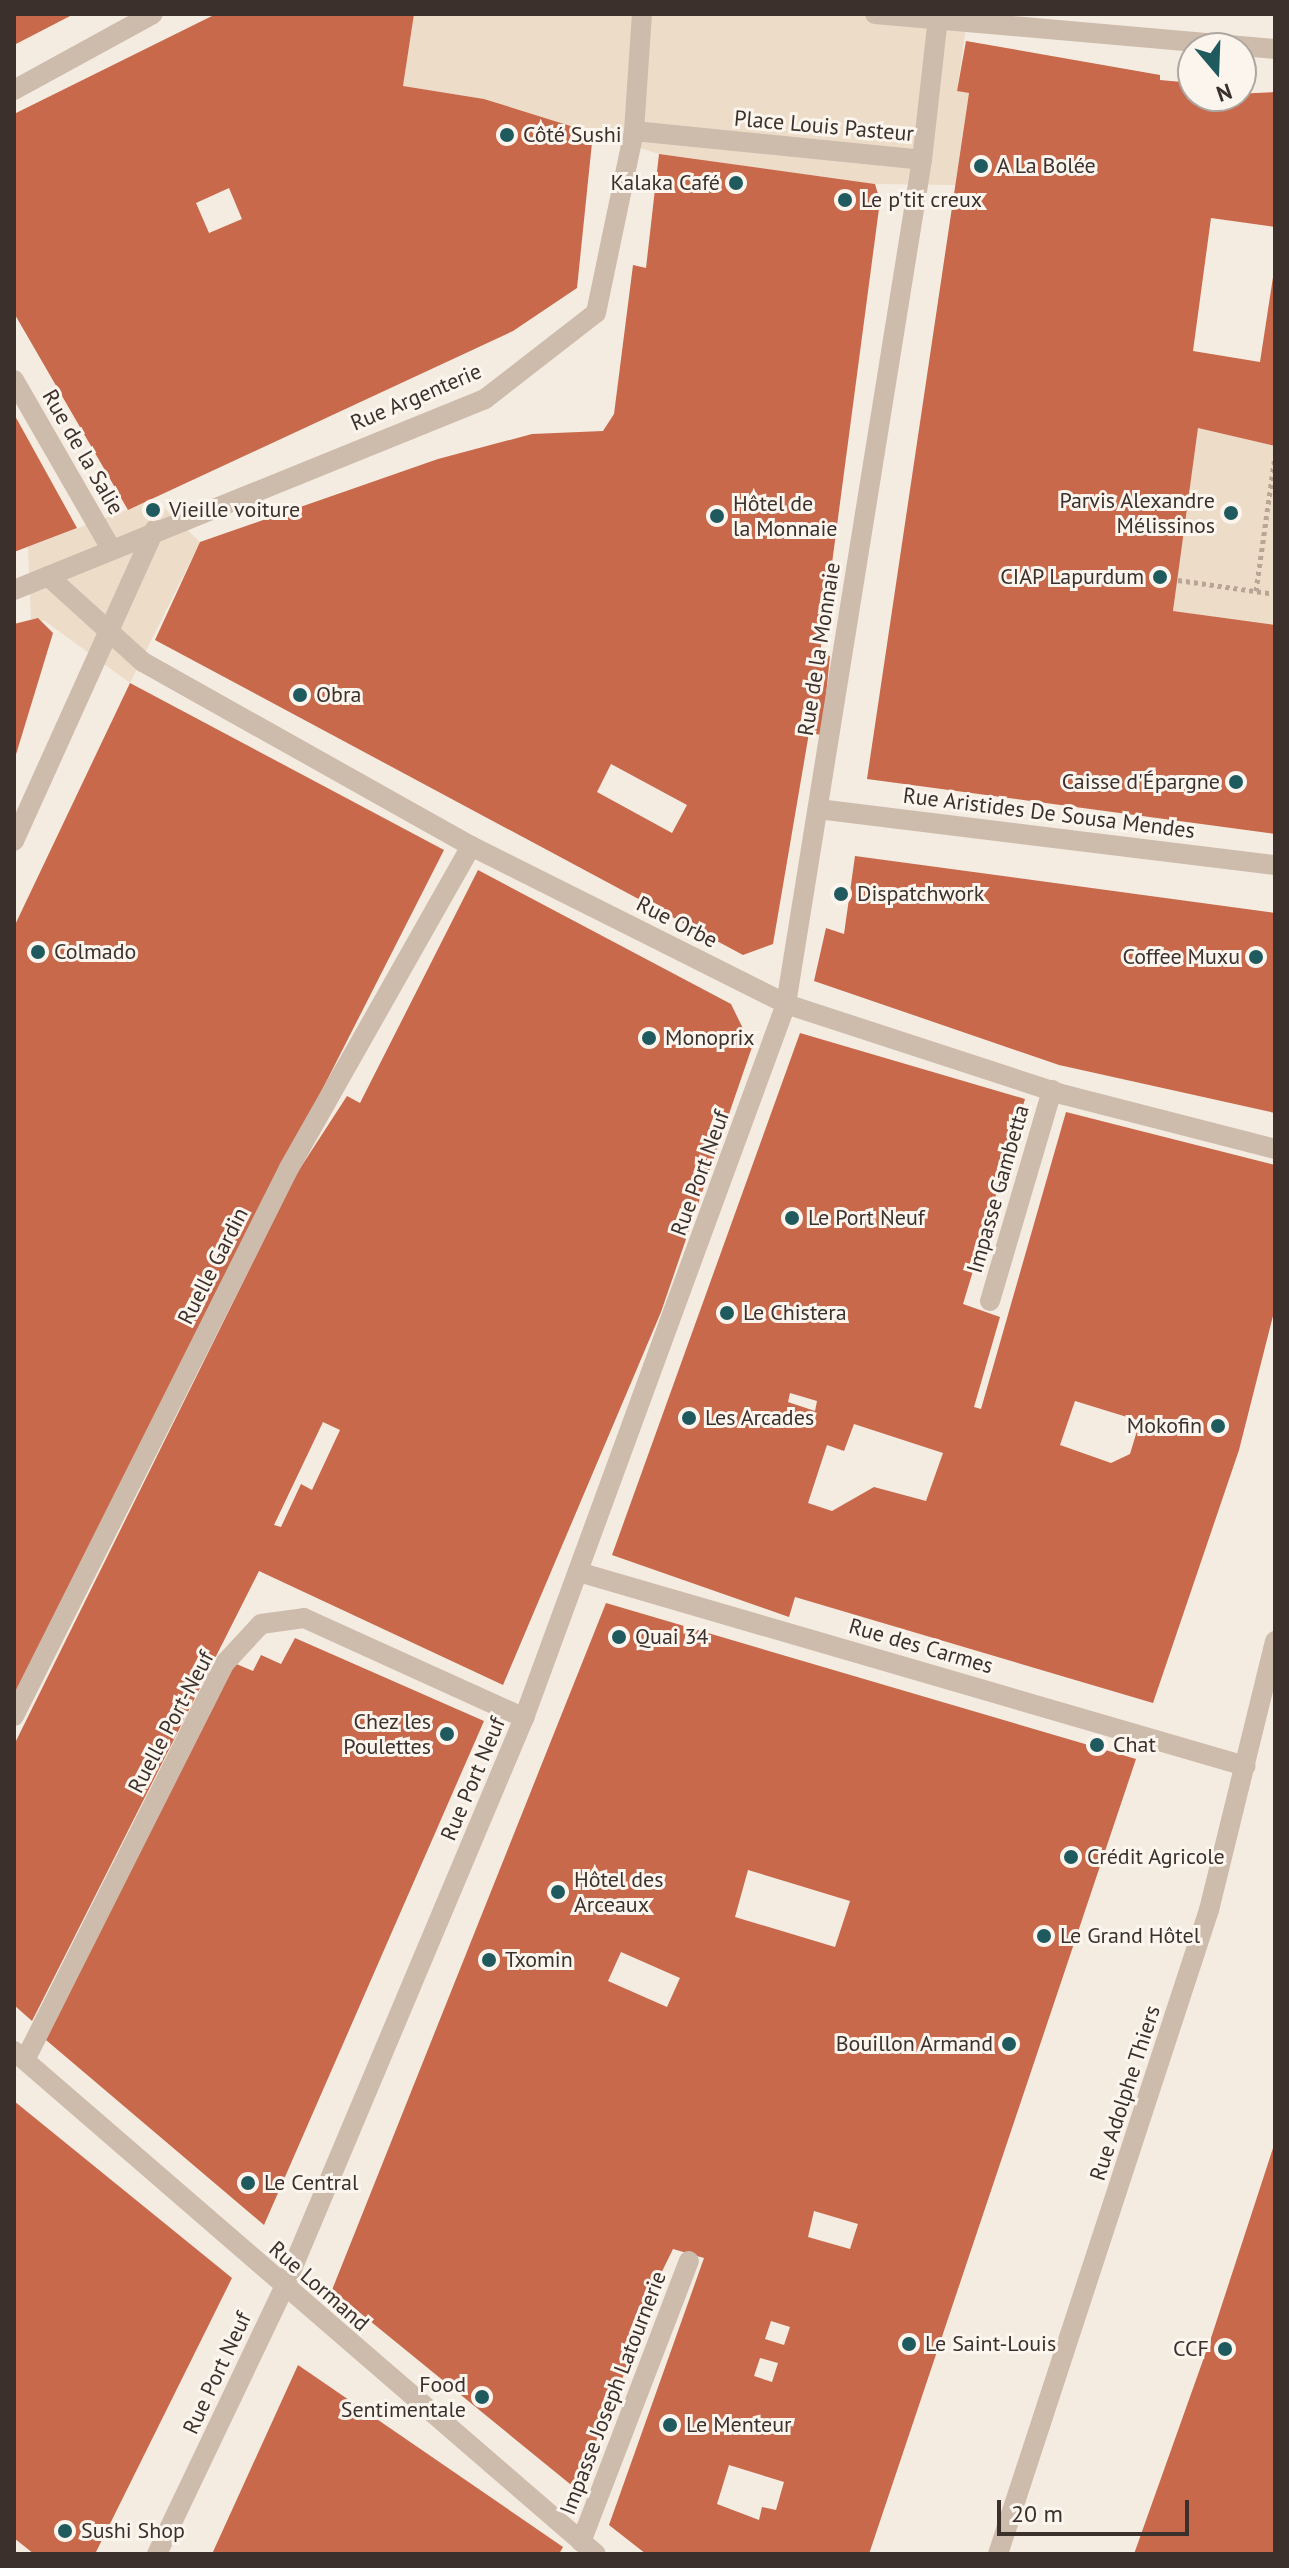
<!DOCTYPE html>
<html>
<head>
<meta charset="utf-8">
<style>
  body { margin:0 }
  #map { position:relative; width:1289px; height:2568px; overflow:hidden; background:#f4ebe1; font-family:"PT Sans",sans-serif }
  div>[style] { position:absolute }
  .plaza>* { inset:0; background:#ecdcc8 }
  .building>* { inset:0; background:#c8694b }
  .path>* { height:5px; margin-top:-2.5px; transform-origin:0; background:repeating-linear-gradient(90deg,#b9a596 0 4px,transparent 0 8px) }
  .street>* { height:20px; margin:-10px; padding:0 10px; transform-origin:10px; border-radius:10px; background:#cdbbac }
  .dots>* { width:22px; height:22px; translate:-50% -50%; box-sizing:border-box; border:4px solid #fbf5ee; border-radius:50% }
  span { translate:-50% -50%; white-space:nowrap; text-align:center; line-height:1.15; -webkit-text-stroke:6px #fbf5ee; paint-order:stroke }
  .street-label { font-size:22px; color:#3b302b }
  .poi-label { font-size:22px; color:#3b302b }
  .left { translate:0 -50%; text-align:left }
  .right { translate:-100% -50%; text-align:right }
  .frame { position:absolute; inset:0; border:16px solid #3b302b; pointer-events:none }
  .north { position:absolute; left:1177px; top:32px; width:80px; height:80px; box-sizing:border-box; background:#fbf5ee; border:2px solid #aea6a0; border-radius:50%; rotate:161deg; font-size:22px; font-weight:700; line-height:32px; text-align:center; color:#3b302b }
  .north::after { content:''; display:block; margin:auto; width:28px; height:36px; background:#1f5a5e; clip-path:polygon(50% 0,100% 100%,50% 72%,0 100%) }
  .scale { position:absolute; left:997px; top:2500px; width:192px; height:36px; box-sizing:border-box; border:4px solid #3b302b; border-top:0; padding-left:10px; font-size:24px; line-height:28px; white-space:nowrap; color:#3b302b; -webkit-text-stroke:6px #fbf5ee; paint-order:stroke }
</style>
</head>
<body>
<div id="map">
  <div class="plaza">
    <div style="clip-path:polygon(414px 14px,968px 14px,957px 90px,969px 93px,955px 185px,875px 184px,659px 154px,484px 99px,403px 86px)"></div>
    <div style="clip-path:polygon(1198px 428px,1275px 446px,1275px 625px,1173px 611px)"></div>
    <div style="clip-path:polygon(155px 499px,200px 542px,130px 683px,45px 621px,31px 619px,28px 547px)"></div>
  </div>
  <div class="building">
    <div style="clip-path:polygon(14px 14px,74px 14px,14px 45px)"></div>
    <div style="clip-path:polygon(evenodd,216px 14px,414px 14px,403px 86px,484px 99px,593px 133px,577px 288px,513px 331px,128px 510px,14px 313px,14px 114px,216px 14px,229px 188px,242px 219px,209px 233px,196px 203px,229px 188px)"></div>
    <div style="clip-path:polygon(966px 41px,1160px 75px,1160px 80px,1193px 83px,1193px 96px,1275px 92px,1275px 227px,1211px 218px,1193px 351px,1260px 362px,1275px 264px,1275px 446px,1198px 428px,1173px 611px,1275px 625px,1275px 834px,867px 779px,969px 93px,957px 91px)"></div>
    <div style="clip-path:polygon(evenodd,659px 154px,875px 184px,880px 201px,820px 654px,830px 656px,822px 735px,809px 733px,773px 944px,743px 955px,155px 640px,200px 542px,438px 459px,532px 434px,603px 431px,614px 414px,633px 265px,646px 268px,659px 154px,611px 764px,687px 805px,672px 833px,597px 792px,611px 764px)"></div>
    <div style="clip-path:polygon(14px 414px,77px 528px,14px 552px)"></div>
    <div style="clip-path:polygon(38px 618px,53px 633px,14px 761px,14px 624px)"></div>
    <div style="clip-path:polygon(130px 683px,444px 850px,14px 1696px,14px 927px)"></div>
    <div style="clip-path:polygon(855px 856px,1275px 913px,1275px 1113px,1059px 1065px,814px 981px,826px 928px,844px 934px)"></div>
    <div style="clip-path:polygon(evenodd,478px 870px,731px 1004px,752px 1047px,661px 1312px,503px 1685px,259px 1571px,32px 2021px,14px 2005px,14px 1745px,297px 1173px,347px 1096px,360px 1103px,478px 870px,323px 1422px,340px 1430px,312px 1490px,301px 1484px,281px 1527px,274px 1525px,323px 1422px)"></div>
    <div style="clip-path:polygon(evenodd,800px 1033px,1025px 1099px,963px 1304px,1000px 1317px,974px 1407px,981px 1409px,1066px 1112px,1275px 1165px,1275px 1308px,1239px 1450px,1153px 1703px,795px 1597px,789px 1617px,612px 1555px,800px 1033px,790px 1393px,817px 1401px,815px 1411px,788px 1402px,790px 1393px,800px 1033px,1075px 1401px,1140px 1421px,1130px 1454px,1111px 1463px,1060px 1445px,1075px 1401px,800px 1033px,854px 1424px,943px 1453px,926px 1501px,874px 1487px,832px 1511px,808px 1503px,827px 1445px,844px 1451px,854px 1424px)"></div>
    <div style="clip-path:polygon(evenodd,606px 1603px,1136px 1759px,869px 2554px,646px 2554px,609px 2525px,704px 2258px,673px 2249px,624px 2349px,632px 2355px,580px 2480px,570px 2484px,332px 2290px,606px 1603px,748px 1870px,850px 1901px,835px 1947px,735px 1917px,748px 1870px,606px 1603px,621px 1952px,680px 1978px,667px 2007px,608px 1981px,621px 1952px,606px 1603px,814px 2211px,858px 2224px,850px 2249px,808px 2237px,814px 2211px,606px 1603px,771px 2321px,790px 2327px,784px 2345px,765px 2339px,771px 2321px,606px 1603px,760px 2358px,778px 2363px,772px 2382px,754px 2376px,760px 2358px,606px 1603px,729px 2465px,784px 2482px,776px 2510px,762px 2507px,759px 2520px,717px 2504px,729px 2465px)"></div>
    <div style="clip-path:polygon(295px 1638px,484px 1721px,264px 2225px,46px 2040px,234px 1663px,253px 1671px,261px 1655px,281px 1664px)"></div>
    <div style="clip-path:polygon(14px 2101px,232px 2278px,95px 2554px,34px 2554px,14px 2538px)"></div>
    <div style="clip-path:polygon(1275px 2142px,1275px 2554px,1134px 2554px,1212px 2335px)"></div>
    <div style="clip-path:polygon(298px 2365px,563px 2547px,559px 2554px,212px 2554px)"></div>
  </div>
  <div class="path">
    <div style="left:1178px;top:580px;width:98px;rotate:8.2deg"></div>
    <div style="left:1256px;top:591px;width:137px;rotate:-82deg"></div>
  </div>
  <div class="street">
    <div style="left:875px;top:14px;width:402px;rotate:5deg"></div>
    <div style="left:14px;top:90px;width:158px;rotate:-28.7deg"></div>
    <div style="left:634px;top:131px;width:289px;rotate:5.7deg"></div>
    <div style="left:14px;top:380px;width:195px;rotate:60.1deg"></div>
    <div style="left:48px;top:576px;width:128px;rotate:42.2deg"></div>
    <div style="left:143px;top:662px;width:376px;rotate:29.3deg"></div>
    <div style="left:471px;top:846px;width:352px;rotate:26.6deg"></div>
    <div style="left:786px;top:1004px;width:293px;rotate:18.1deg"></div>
    <div style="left:1065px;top:1095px;width:217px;rotate:14.4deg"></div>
    <div style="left:14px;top:590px;width:508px;rotate:-22.07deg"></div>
    <div style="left:485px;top:399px;width:140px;rotate:-37.8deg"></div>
    <div style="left:596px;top:313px;width:186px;rotate:-78.2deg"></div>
    <div style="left:634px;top:131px;width:117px;rotate:-86.1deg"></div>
    <div style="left:818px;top:809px;width:460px;rotate:7deg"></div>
    <div style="left:14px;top:841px;width:342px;rotate:-65.7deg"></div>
    <div style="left:990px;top:1301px;width:220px;rotate:-73.6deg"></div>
    <div style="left:582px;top:1573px;width:691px;rotate:16.23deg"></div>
    <div style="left:14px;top:1716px;width:613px;rotate:-63.35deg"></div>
    <div style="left:289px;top:1168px;width:370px;rotate:-60.5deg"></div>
    <div style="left:14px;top:2051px;width:769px;rotate:40.84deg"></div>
    <div style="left:25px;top:2060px;width:443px;rotate:-63.3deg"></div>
    <div style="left:224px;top:1664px;width:54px;rotate:-47.2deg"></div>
    <div style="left:261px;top:1624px;width:43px;rotate:-7.9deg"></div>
    <div style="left:304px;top:1618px;width:242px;rotate:24.4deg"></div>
    <div style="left:581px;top:2542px;width:301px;rotate:-69deg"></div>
    <div style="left:157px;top:2554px;width:295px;rotate:-64.5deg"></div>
    <div style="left:284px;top:2288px;width:618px;rotate:-67.17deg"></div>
    <div style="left:524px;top:1718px;width:761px;rotate:-69.85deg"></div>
    <div style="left:786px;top:1004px;width:855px;rotate:-80.85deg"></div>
    <div style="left:922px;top:160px;width:143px;rotate:-83.6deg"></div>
    <div style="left:998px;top:2554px;width:678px;rotate:-71.86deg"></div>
    <div style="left:1209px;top:1910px;width:277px;rotate:-76.2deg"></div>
  </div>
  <div class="dots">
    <div style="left:507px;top:135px;background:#1f5a5e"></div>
    <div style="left:981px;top:166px;background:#1f5a5e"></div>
    <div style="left:736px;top:183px;background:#1f5a5e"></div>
    <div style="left:845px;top:200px;background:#1f5a5e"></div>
    <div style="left:153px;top:510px;background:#1f5a5e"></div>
    <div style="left:1231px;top:513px;background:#1f5a5e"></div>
    <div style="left:717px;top:516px;background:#1f5a5e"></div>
    <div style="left:1160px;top:577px;background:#1f5a5e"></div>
    <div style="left:300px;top:695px;background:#1f5a5e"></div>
    <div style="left:1236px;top:782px;background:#1f5a5e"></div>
    <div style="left:841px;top:894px;background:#1f5a5e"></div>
    <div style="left:38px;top:952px;background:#1f5a5e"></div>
    <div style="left:1256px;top:957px;background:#1f5a5e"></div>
    <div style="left:649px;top:1038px;background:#1f5a5e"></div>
    <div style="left:792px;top:1218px;background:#1f5a5e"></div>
    <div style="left:727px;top:1313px;background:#1f5a5e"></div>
    <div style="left:689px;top:1418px;background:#1f5a5e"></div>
    <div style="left:1218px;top:1426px;background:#1f5a5e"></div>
    <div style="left:619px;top:1637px;background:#1f5a5e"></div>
    <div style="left:447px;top:1734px;background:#1f5a5e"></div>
    <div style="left:1097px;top:1745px;background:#1f5a5e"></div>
    <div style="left:1071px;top:1857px;background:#1f5a5e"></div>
    <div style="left:558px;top:1892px;background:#1f5a5e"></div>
    <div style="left:1044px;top:1936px;background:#1f5a5e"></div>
    <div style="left:489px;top:1960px;background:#1f5a5e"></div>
    <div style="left:1009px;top:2044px;background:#1f5a5e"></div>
    <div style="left:248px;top:2183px;background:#1f5a5e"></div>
    <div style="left:909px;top:2344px;background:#1f5a5e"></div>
    <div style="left:1225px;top:2349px;background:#1f5a5e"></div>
    <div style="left:482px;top:2397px;background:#1f5a5e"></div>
    <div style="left:670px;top:2425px;background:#1f5a5e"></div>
    <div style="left:65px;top:2531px;background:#1f5a5e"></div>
  </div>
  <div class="street-label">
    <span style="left:824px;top:126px;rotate:5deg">Place Louis Pasteur</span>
    <span style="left:416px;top:397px;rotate:-23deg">Rue Argenterie</span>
    <span style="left:83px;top:452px;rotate:60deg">Rue de la Salie</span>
    <span style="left:819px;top:649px;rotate:-81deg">Rue de la Monnaie</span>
    <span style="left:1049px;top:813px;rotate:7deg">Rue Aristides De Sousa Mendes</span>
    <span style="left:677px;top:922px;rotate:27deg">Rue Orbe</span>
    <span style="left:700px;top:1173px;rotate:-70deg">Rue Port Neuf</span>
    <span style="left:998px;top:1189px;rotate:-74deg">Impasse Gambetta</span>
    <span style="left:213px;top:1266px;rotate:-63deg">Ruelle Gardin</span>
    <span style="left:921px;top:1646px;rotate:16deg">Rue des Carmes</span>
    <span style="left:171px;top:1722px;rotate:-62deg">Ruelle Port-Neuf</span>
    <span style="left:473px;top:1779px;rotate:-67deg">Rue Port Neuf</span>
    <span style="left:1125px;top:2093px;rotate:-72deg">Rue Adolphe Thiers</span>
    <span style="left:319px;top:2286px;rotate:41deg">Rue Lormand</span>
    <span style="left:217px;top:2373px;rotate:-65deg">Rue Port Neuf</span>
    <span style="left:613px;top:2393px;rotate:-69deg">Impasse Joseph Latournerie</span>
  </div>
  <div class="poi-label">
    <span class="left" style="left:523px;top:135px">Côté Sushi</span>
    <span class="left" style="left:997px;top:166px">A La Bolée</span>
    <span class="right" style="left:720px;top:183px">Kalaka Café</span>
    <span class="left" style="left:861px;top:200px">Le p'tit creux</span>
    <span class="right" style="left:1215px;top:513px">Parvis Alexandre<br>Mélissinos</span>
    <span class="left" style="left:733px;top:516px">Hôtel de<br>la Monnaie</span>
    <span class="left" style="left:169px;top:510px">Vieille voiture</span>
    <span class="right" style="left:1144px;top:577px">CIAP Lapurdum</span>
    <span class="left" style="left:316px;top:695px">Obra</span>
    <span class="right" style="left:1220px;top:782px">Caisse d'Épargne</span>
    <span class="left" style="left:857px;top:894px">Dispatchwork</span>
    <span class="left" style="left:54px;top:952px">Colmado</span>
    <span class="right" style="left:1240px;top:957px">Coffee Muxu</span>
    <span class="left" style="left:665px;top:1038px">Monoprix</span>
    <span class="left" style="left:808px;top:1218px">Le Port Neuf</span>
    <span class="left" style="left:743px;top:1313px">Le Chistera</span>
    <span class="left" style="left:705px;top:1418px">Les Arcades</span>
    <span class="right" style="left:1202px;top:1426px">Mokofin</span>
    <span class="left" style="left:635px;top:1637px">Quai 34</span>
    <span class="right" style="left:431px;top:1734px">Chez les<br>Poulettes</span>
    <span class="left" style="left:1113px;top:1745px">Chat</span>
    <span class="left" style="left:1087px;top:1857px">Crédit Agricole</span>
    <span class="left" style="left:574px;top:1892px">Hôtel des<br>Arceaux</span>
    <span class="left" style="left:1060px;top:1936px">Le Grand Hôtel</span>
    <span class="left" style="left:505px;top:1960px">Txomin</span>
    <span class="right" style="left:993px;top:2044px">Bouillon Armand</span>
    <span class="left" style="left:264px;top:2183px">Le Central</span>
    <span class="left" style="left:925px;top:2344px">Le Saint-Louis</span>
    <span class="right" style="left:1209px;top:2349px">CCF</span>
    <span class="right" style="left:466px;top:2397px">Food<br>Sentimentale</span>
    <span class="left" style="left:686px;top:2425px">Le Menteur</span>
    <span class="left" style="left:81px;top:2531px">Sushi Shop</span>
  </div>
  <div class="frame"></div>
  <div class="north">N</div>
  <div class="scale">20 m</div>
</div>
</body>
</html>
